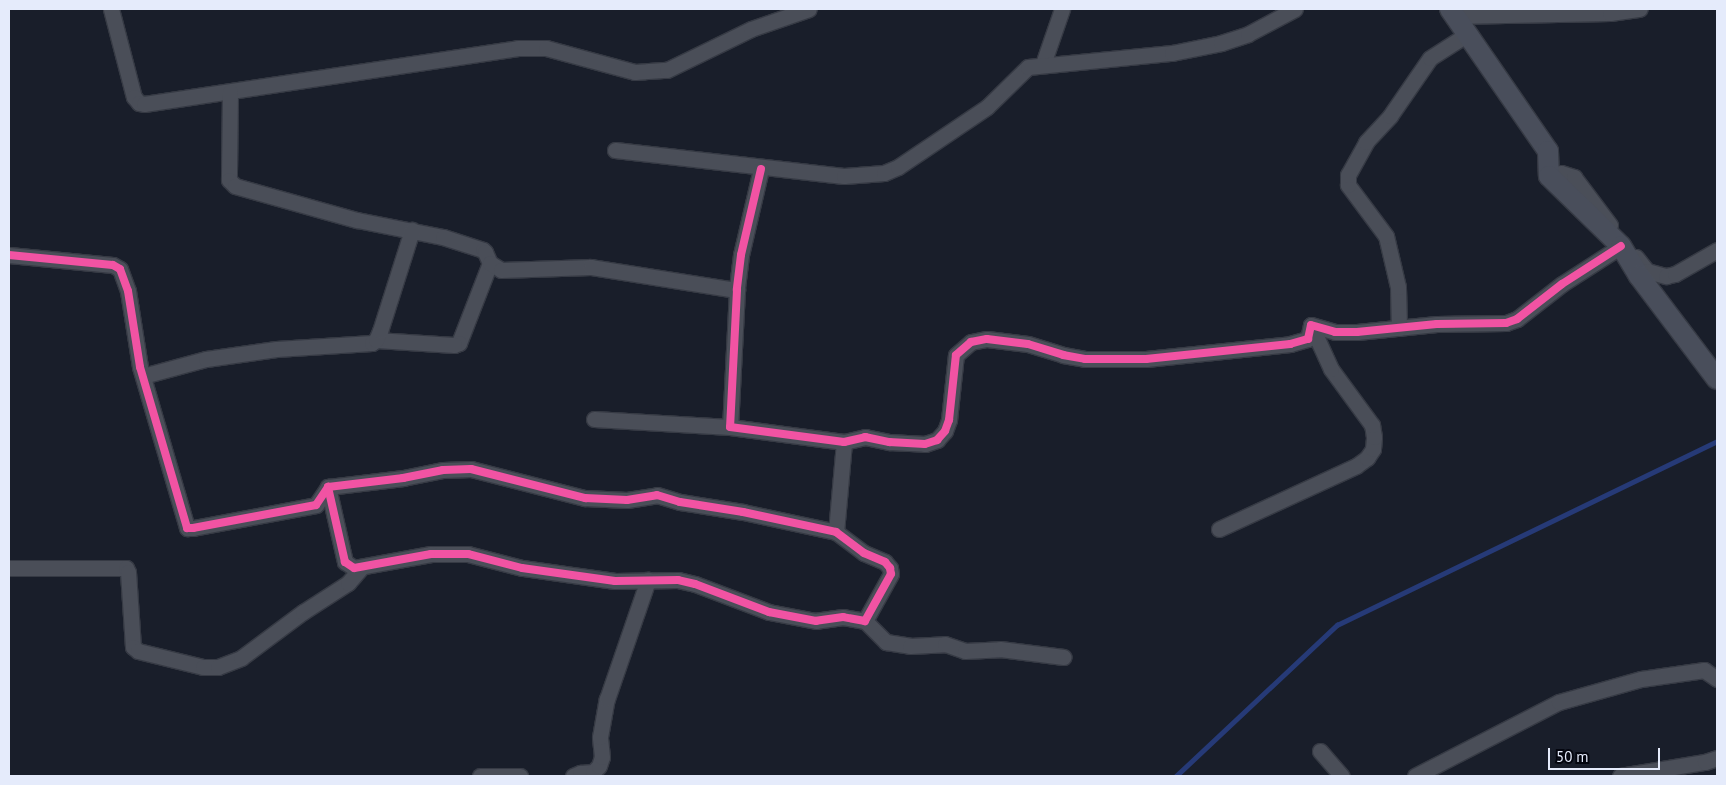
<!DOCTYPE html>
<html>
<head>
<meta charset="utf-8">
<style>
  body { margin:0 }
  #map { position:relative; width:1726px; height:785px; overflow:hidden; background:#191e2a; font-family:"PT Sans",sans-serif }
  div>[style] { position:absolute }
  .stream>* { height:4.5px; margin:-2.25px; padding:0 2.25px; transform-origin:2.25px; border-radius:2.25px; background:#263a77 }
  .roads { filter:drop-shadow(1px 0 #363a44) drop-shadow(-1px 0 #363a44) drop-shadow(0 1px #363a44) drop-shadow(0 -1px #363a44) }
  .street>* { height:15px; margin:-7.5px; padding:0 7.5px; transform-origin:7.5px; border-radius:7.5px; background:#4a4e58 }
  .secondary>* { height:20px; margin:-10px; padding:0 10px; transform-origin:10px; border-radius:10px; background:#494e5b }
  .cycleway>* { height:8px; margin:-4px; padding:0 4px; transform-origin:4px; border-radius:4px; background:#f153a3 }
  span { translate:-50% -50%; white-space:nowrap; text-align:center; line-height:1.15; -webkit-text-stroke:4px #04060f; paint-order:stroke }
  .frame { position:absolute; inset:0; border:10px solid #e5ebfb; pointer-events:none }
  .scale { position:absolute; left:1548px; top:748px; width:112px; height:22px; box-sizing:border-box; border:2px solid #e5ebfb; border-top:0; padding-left:6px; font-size:15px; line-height:18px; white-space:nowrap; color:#e5ebfb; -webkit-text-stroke:4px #04060f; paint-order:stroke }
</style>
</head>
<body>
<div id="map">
  <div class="stream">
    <div style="left:1176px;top:776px;width:221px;rotate:-43.2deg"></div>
    <div style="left:1337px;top:625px;width:422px;rotate:-25.8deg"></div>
  </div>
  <div class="roads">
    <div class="street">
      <div style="left:111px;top:9px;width:91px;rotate:75.4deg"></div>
      <div style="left:134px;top:97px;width:8px;rotate:50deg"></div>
      <div style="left:139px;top:103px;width:5px;rotate:11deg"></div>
      <div style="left:144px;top:104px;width:378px;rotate:-8.5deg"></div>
      <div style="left:518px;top:48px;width:28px"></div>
      <div style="left:546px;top:48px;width:92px;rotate:15.1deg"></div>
      <div style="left:635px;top:72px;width:32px;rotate:-4deg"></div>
      <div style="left:667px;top:70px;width:93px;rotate:-26deg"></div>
      <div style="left:751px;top:29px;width:61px;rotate:-19deg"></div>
      <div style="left:1454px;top:16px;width:156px;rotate:-1.1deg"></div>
      <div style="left:1610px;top:13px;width:30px;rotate:-8deg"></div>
      <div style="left:1043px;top:64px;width:58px;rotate:-70.9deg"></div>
      <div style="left:230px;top:92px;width:88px;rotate:90.7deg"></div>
      <div style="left:229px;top:180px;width:8px;rotate:45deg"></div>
      <div style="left:235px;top:186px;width:127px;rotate:15.6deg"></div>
      <div style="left:357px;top:220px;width:88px;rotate:11.2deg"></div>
      <div style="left:443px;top:237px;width:42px;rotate:18deg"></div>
      <div style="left:483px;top:250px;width:3px;rotate:45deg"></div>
      <div style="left:485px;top:252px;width:12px;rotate:66deg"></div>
      <div style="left:490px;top:263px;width:86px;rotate:111.2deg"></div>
      <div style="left:459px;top:343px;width:5px;rotate:158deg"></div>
      <div style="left:454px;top:345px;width:78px;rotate:-176.3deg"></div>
      <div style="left:615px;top:150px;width:230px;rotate:6.5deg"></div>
      <div style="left:844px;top:176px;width:40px;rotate:-4.3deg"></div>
      <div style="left:884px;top:173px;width:15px;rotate:-23deg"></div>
      <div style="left:898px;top:167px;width:107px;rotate:-34deg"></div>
      <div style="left:987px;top:107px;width:57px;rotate:-44.3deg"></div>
      <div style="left:1028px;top:67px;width:145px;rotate:-5.6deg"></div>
      <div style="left:1172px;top:53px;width:50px;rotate:-11.5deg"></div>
      <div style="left:1221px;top:43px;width:28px;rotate:-18deg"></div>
      <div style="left:1248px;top:34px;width:53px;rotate:-28deg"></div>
      <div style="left:761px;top:169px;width:88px;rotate:103.1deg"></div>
      <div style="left:741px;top:255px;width:35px;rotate:97deg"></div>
      <div style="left:737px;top:290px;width:137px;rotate:92.9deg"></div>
      <div style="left:730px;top:427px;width:115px;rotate:7.5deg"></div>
      <div style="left:844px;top:442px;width:22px;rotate:-13deg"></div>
      <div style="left:865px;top:437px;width:25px;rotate:12deg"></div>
      <div style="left:889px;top:442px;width:36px;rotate:3deg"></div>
      <div style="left:925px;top:444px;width:13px;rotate:-18deg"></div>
      <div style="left:937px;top:440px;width:12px;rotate:-48deg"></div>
      <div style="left:945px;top:431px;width:12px;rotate:-70deg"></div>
      <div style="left:949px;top:420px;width:65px;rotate:-83.9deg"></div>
      <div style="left:956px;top:355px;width:20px;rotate:-41deg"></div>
      <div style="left:971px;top:342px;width:16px;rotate:-11deg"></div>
      <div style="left:987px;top:339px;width:41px;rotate:7deg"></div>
      <div style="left:1028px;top:344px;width:37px;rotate:17deg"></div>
      <div style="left:1063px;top:355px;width:22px;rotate:10deg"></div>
      <div style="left:1085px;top:359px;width:61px"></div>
      <div style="left:1146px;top:359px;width:145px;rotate:-5.9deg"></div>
      <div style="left:1290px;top:344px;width:19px;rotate:-16deg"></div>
      <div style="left:1308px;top:339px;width:14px;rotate:-78deg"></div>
      <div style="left:1311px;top:325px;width:25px;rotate:16deg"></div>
      <div style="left:1335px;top:332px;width:22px"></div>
      <div style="left:1357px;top:332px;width:80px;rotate:-5.7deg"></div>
      <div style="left:1437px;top:324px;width:69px;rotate:-0.8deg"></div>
      <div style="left:1506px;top:323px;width:12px;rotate:-20deg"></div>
      <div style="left:1517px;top:319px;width:57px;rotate:-37.9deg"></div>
      <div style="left:1562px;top:284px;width:70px;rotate:-32.8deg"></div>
      <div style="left:1549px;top:176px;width:12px;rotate:-14deg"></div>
      <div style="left:1561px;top:173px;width:14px;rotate:17deg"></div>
      <div style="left:1574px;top:177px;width:60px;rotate:53.1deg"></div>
      <div style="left:9px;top:255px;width:104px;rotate:5.5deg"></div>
      <div style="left:113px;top:265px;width:8px;rotate:30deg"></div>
      <div style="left:120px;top:269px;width:23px;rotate:70deg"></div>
      <div style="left:128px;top:291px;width:77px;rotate:81deg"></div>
      <div style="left:140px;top:367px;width:168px;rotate:73.7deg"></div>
      <div style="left:187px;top:528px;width:6px"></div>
      <div style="left:193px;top:528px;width:125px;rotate:-10.6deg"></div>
      <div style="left:316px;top:505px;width:22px;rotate:-56deg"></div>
      <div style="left:328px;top:487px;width:76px;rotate:-6.8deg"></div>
      <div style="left:403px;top:478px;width:41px;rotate:-11.3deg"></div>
      <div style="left:443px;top:470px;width:28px;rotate:-2deg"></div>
      <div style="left:471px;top:469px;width:118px;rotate:14.3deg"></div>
      <div style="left:585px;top:498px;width:42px;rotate:2.7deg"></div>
      <div style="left:627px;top:500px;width:30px;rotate:-9deg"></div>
      <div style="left:657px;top:495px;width:24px;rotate:17deg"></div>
      <div style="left:680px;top:502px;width:64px;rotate:9deg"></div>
      <div style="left:743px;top:512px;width:95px;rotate:12.1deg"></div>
      <div style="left:836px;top:532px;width:35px;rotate:37deg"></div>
      <div style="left:864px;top:553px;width:23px;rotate:23deg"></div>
      <div style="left:885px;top:562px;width:8px;rotate:50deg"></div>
      <div style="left:890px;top:568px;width:6px;rotate:81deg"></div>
      <div style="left:891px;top:574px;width:54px;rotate:119deg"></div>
      <div style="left:865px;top:621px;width:22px;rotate:-170deg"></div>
      <div style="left:843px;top:617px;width:27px;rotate:172deg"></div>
      <div style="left:816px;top:621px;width:48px;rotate:-169.2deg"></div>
      <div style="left:769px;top:612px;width:79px;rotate:-159.3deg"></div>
      <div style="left:695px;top:584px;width:17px;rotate:-167deg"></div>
      <div style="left:678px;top:580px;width:63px;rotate:179.1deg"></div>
      <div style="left:615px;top:581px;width:94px;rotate:-172deg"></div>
      <div style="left:522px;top:568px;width:56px;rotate:-165.5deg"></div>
      <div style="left:468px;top:554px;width:37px;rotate:180deg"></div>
      <div style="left:431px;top:554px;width:78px;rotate:169.7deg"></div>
      <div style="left:354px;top:568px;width:11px;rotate:-146deg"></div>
      <div style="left:345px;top:562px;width:77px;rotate:-102.8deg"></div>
      <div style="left:1636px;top:257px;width:18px;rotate:52deg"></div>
      <div style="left:1647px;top:271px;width:20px;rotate:15deg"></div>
      <div style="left:1666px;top:276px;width:9px;rotate:-13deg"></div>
      <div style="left:1675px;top:274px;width:48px;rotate:-29.7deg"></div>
      <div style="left:490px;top:263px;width:13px;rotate:32deg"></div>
      <div style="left:501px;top:270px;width:90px;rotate:-1.9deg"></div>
      <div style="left:591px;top:267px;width:148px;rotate:9deg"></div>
      <div style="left:1399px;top:328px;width:41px;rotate:-91.4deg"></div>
      <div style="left:1398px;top:287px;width:52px;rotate:-103.2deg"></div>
      <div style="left:1386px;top:236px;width:64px;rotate:-126.7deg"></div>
      <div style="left:1348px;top:185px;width:10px;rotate:-90deg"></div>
      <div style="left:1348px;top:175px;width:38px;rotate:-61deg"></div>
      <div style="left:1366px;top:142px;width:35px;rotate:-47deg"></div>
      <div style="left:1390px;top:116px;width:70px;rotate:-55.4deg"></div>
      <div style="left:1430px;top:58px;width:43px;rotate:-32.6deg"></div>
      <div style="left:143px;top:376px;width:65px;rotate:-15.1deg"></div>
      <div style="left:206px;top:359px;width:71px;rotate:-8.1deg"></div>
      <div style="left:276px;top:349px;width:96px;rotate:-3.6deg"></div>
      <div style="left:372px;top:343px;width:5px;rotate:-37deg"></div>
      <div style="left:376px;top:340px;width:10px;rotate:-66deg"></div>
      <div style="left:380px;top:331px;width:106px;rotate:-72.4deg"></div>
      <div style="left:594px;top:419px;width:136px;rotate:3.4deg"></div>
      <div style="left:1219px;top:529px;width:151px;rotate:-24.7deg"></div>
      <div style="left:1356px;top:466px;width:14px;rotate:-36deg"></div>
      <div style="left:1367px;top:458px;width:11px;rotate:-56deg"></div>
      <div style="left:1373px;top:449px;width:12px;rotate:-85deg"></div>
      <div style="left:1374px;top:437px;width:12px;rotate:-99deg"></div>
      <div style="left:1372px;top:425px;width:69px;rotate:-126.2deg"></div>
      <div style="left:1331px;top:369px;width:48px;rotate:-114.4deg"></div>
      <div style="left:836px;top:532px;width:90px;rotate:-84.9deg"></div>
      <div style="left:9px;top:568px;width:117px"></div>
      <div style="left:126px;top:568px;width:4px;rotate:63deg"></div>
      <div style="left:128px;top:572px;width:75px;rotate:86.2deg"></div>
      <div style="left:133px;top:647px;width:6px;rotate:39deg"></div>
      <div style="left:138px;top:651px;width:67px;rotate:13.8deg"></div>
      <div style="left:203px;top:667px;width:15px"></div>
      <div style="left:218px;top:667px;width:25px;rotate:-21deg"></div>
      <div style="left:241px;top:658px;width:77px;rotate:-36.6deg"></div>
      <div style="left:303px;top:612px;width:54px;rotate:-32.8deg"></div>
      <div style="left:348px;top:583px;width:20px;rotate:-49deg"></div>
      <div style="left:865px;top:621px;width:30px;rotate:45deg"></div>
      <div style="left:886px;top:642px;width:24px;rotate:9deg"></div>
      <div style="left:910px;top:646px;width:35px;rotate:-3deg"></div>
      <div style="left:945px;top:644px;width:21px;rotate:19deg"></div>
      <div style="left:965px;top:651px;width:35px;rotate:-3deg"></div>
      <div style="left:1000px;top:649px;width:64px;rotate:7.2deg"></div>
      <div style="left:1320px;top:751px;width:33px;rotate:49deg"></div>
      <div style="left:480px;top:776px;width:40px"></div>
      <div style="left:573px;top:776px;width:8px;rotate:-23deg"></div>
      <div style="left:580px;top:773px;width:13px;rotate:-4deg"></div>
      <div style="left:593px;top:772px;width:8px;rotate:-45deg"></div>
      <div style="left:599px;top:766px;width:9px;rotate:-72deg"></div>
      <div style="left:602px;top:757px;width:20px;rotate:-96deg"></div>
      <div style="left:600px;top:737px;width:39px;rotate:-80deg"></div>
      <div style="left:607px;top:699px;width:126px;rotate:-71deg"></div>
      <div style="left:1415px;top:776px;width:162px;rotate:-27.2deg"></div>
      <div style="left:1559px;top:702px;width:85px;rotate:-15.7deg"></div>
      <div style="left:1641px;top:679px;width:64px;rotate:-8.1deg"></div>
      <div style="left:1704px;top:670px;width:16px;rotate:35deg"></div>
      <div style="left:1620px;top:776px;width:86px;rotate:-9.4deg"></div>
      <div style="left:1705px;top:762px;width:13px;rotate:-18deg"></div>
    </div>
    <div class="secondary">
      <div style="left:1450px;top:9px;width:173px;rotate:55.4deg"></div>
      <div style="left:1548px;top:151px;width:25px;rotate:88deg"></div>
      <div style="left:1549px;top:176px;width:100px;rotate:44.2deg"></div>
      <div style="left:1621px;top:246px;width:35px;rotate:59deg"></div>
      <div style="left:1639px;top:276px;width:129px;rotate:52.9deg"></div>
    </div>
  </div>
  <div class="cycleway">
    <div style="left:761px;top:169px;width:88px;rotate:103.1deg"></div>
    <div style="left:741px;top:255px;width:35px;rotate:97deg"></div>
    <div style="left:737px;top:290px;width:137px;rotate:92.9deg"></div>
    <div style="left:730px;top:427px;width:115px;rotate:7.5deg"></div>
    <div style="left:844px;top:442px;width:22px;rotate:-13deg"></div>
    <div style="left:865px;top:437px;width:25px;rotate:12deg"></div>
    <div style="left:889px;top:442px;width:36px;rotate:3deg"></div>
    <div style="left:925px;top:444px;width:13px;rotate:-18deg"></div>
    <div style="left:937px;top:440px;width:12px;rotate:-48deg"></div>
    <div style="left:945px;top:431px;width:12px;rotate:-70deg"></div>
    <div style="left:949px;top:420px;width:65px;rotate:-83.9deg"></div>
    <div style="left:956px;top:355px;width:20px;rotate:-41deg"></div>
    <div style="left:971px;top:342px;width:16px;rotate:-11deg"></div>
    <div style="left:987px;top:339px;width:41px;rotate:7deg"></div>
    <div style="left:1028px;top:344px;width:37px;rotate:17deg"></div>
    <div style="left:1063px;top:355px;width:22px;rotate:10deg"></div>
    <div style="left:1085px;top:359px;width:61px"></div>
    <div style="left:1146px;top:359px;width:145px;rotate:-5.9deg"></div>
    <div style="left:1290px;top:344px;width:19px;rotate:-16deg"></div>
    <div style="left:1308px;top:339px;width:14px;rotate:-78deg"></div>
    <div style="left:1311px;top:325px;width:25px;rotate:16deg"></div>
    <div style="left:1335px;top:332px;width:22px"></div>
    <div style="left:1357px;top:332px;width:80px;rotate:-5.7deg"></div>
    <div style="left:1437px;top:324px;width:69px;rotate:-0.8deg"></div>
    <div style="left:1506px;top:323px;width:12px;rotate:-20deg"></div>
    <div style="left:1517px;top:319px;width:57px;rotate:-37.9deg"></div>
    <div style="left:1562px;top:284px;width:70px;rotate:-32.8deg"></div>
    <div style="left:9px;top:255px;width:104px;rotate:5.5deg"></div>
    <div style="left:113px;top:265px;width:8px;rotate:30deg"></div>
    <div style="left:120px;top:269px;width:23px;rotate:70deg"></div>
    <div style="left:128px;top:291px;width:77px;rotate:81deg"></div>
    <div style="left:140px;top:367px;width:168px;rotate:73.7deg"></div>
    <div style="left:187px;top:528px;width:6px"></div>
    <div style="left:193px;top:528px;width:125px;rotate:-10.6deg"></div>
    <div style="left:316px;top:505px;width:22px;rotate:-56deg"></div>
    <div style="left:328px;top:487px;width:76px;rotate:-6.8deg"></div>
    <div style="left:403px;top:478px;width:41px;rotate:-11.3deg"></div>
    <div style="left:443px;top:470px;width:28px;rotate:-2deg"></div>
    <div style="left:471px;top:469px;width:118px;rotate:14.3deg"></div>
    <div style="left:585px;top:498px;width:42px;rotate:2.7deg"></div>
    <div style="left:627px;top:500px;width:30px;rotate:-9deg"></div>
    <div style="left:657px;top:495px;width:24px;rotate:17deg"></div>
    <div style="left:680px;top:502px;width:64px;rotate:9deg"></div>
    <div style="left:743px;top:512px;width:95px;rotate:12.1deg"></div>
    <div style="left:836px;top:532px;width:35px;rotate:37deg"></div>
    <div style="left:864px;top:553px;width:23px;rotate:23deg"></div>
    <div style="left:885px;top:562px;width:8px;rotate:50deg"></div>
    <div style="left:890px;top:568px;width:6px;rotate:81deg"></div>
    <div style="left:891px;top:574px;width:54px;rotate:119deg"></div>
    <div style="left:865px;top:621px;width:22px;rotate:-170deg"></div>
    <div style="left:843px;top:617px;width:27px;rotate:172deg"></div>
    <div style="left:816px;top:621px;width:48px;rotate:-169.2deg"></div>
    <div style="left:769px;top:612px;width:79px;rotate:-159.3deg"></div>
    <div style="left:695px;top:584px;width:17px;rotate:-167deg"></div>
    <div style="left:678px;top:580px;width:63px;rotate:179.1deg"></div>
    <div style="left:615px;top:581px;width:94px;rotate:-172deg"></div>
    <div style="left:522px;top:568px;width:56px;rotate:-165.5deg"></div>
    <div style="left:468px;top:554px;width:37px;rotate:180deg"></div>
    <div style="left:431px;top:554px;width:78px;rotate:169.7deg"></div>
    <div style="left:354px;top:568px;width:11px;rotate:-146deg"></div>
    <div style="left:345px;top:562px;width:77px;rotate:-102.8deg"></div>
  </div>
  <div class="frame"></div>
  <div class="scale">50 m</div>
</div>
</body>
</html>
